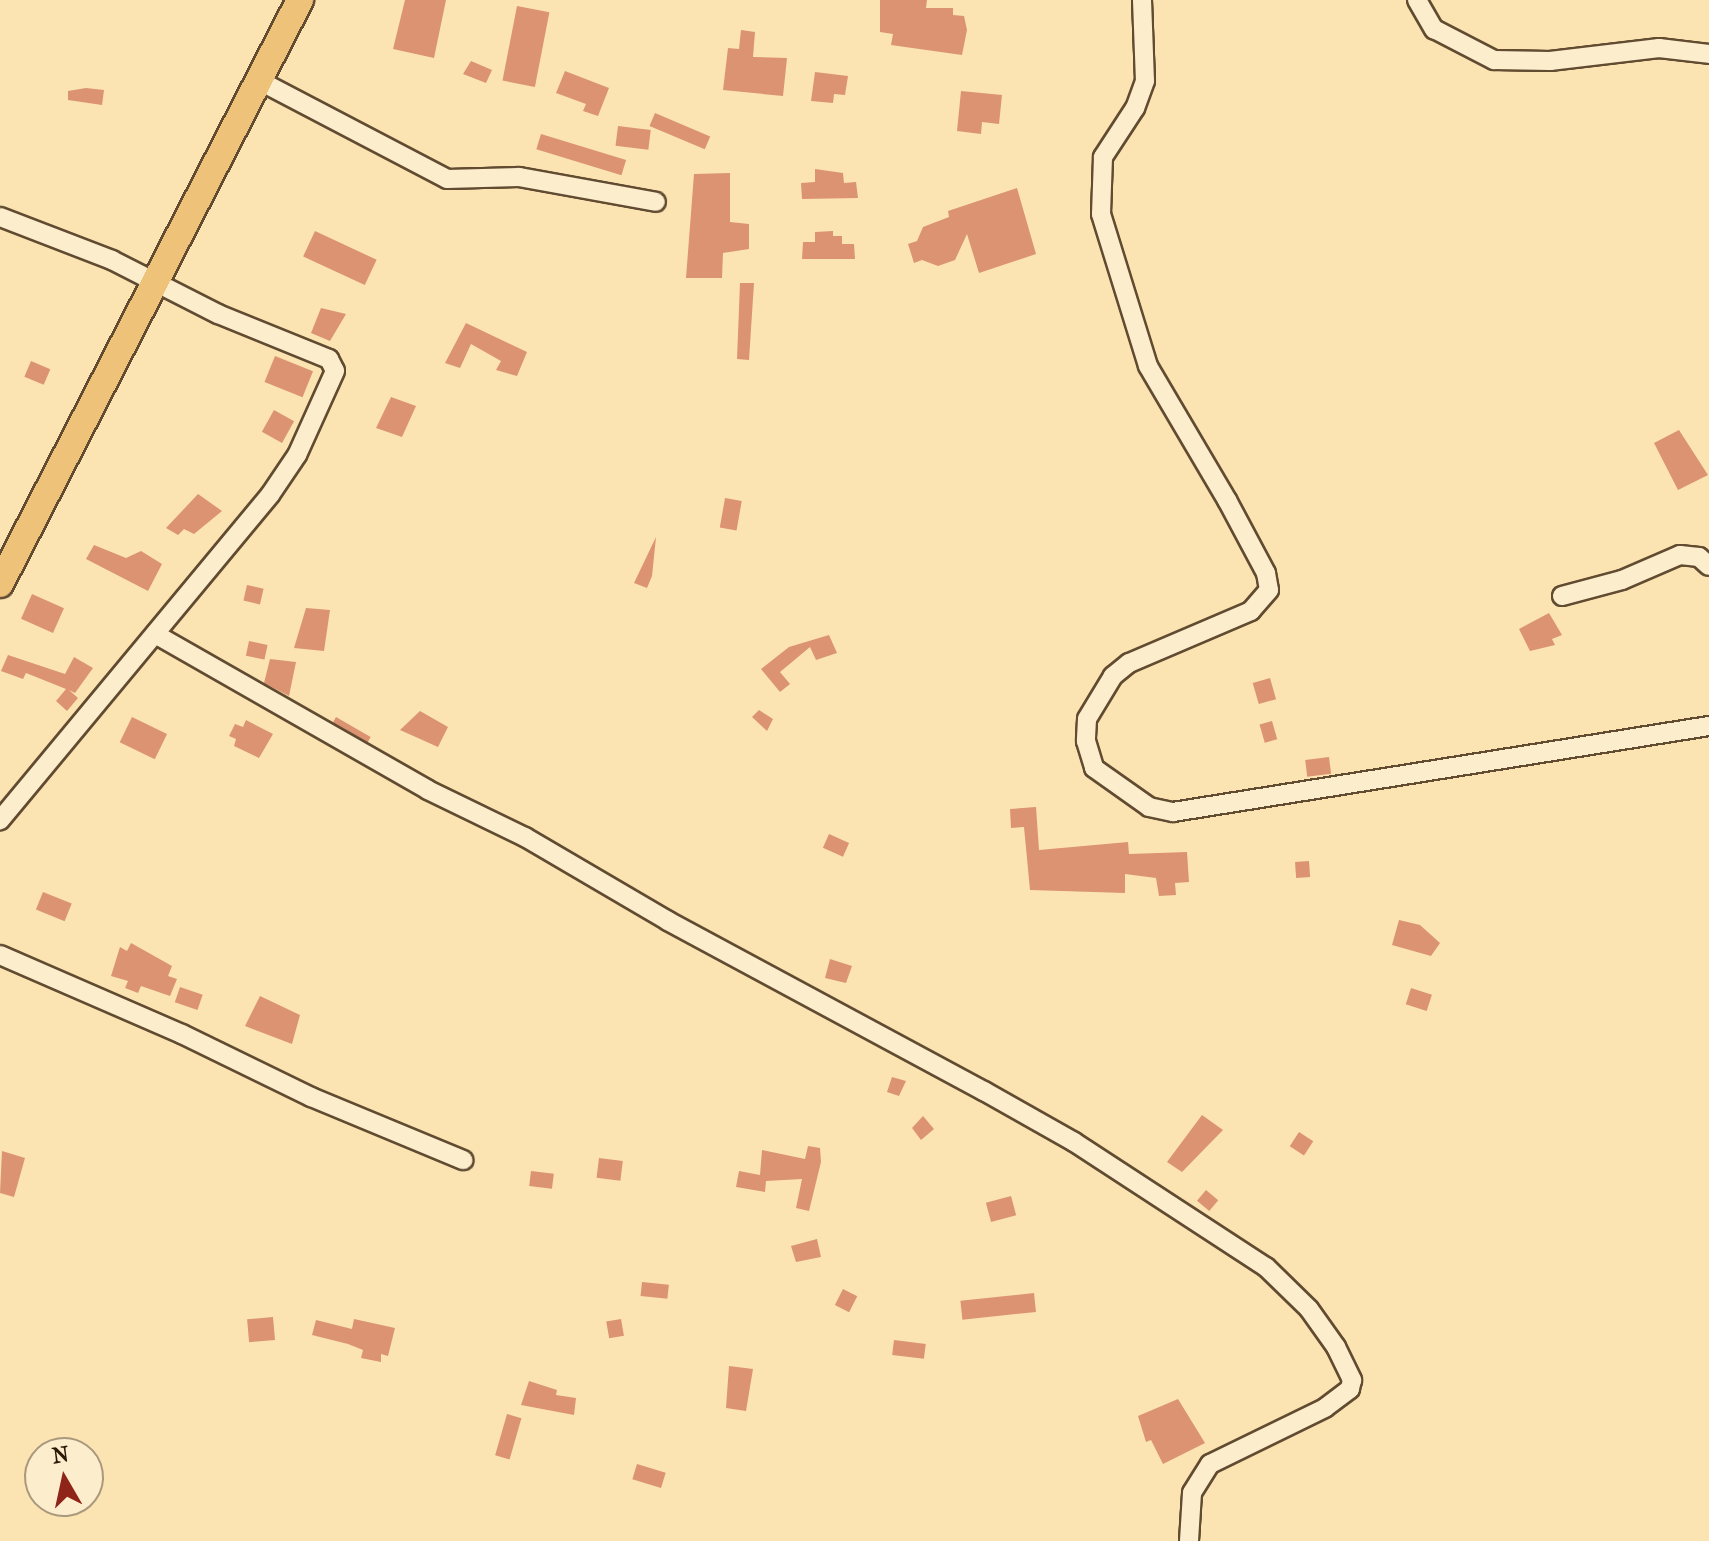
<!DOCTYPE html>
<html>
<head>
<meta charset="utf-8">
<style>
  body { margin:0 }
  #map { position:relative; width:1709px; height:1541px; overflow:hidden; background:#fbe4b2; font-family:"IM FELL French Canon",serif }
  div>[style] { position:absolute }
  .building>* { inset:0; background:#dc9372; transform-origin:0 0 }
  .roads { filter:drop-shadow(2px 0 #614b31) drop-shadow(-2px 0 #614b31) drop-shadow(0 2px #614b31) drop-shadow(0 -2px #614b31) }
  .minor>* { height:18px; margin:-9px; padding:0 9px; transform-origin:9px; border-radius:9px; background:#fcedcd }
  .highway>* { height:26px; margin:-13px; padding:0 13px; transform-origin:13px; border-radius:13px; background:#eec279 }
  span { translate:-50% -50%; white-space:nowrap; text-align:center; line-height:1.15; -webkit-text-stroke:6px #fcedcd; paint-order:stroke }
  .north { position:absolute; left:24px; top:1437px; width:80px; height:80px; box-sizing:border-box; background:#fcedcd; border:2px solid #aa987d; border-radius:50%; rotate:351deg; font-size:22px; font-weight:700; line-height:32px; text-align:center; color:#2e1806 }
  .north::after { content:''; display:block; margin:auto; width:28px; height:36px; background:#8f2418; clip-path:polygon(50% 0,100% 100%,50% 72%,0 100%) }
</style>
</head>
<body>
<div id="map">
  <div class="building">
    <div style="clip-path:polygon(405px 0,446px 0,434px 58px,393px 49px)"></div>
    <div style="clip-path:polygon(880px 0,927px 0,926px 8px,953px 8px,953px 15px,964px 16px,967px 30px,962px 55px,891px 45px,893px 34px,880px 32px)"></div>
    <div style="left:517px;top:6px;width:33px;height:76px;rotate:11deg"></div>
    <div style="clip-path:polygon(741px 30px,755px 32px,753px 57px,787px 58px,783px 96px,723px 90px,728px 48px,739px 49px)"></div>
    <div style="clip-path:polygon(471px 61px,492px 70px,486px 83px,463px 74px)"></div>
    <div style="clip-path:polygon(565px 71px,609px 88px,598px 116px,583px 111px,586px 104px,556px 93px)"></div>
    <div style="clip-path:polygon(815px 72px,848px 76px,845px 95px,834px 94px,833px 103px,811px 101px)"></div>
    <div style="clip-path:polygon(86px 88px,104px 90px,102px 105px,68px 100px,68px 91px)"></div>
    <div style="clip-path:polygon(961px 91px,1002px 95px,999px 124px,982px 122px,981px 134px,957px 131px)"></div>
    <div style="left:655px;top:113px;width:60px;height:14px;rotate:23deg"></div>
    <div style="left:618px;top:126px;width:33px;height:20px;rotate:7deg"></div>
    <div style="left:541px;top:134px;width:89px;height:16px;rotate:17deg"></div>
    <div style="clip-path:polygon(815px 169px,843px 173px,844px 183px,856px 182px,858px 198px,802px 199px,801px 183px,815px 182px)"></div>
    <div style="clip-path:polygon(730px 173px,730px 222px,749px 224px,749px 249px,723px 253px,722px 278px,686px 278px,694px 174px)"></div>
    <div style="clip-path:polygon(1017px 188px,1036px 254px,979px 273px,967px 234px,955px 260px,938px 266px,922px 260px,914px 263px,908px 244px,917px 241px,923px 227px,949px 217px,948px 211px)"></div>
    <div style="left:315px;top:231px;width:68px;height:28px;rotate:25deg"></div>
    <div style="clip-path:polygon(833px 231px,833px 236px,842px 236px,842px 244px,854px 244px,855px 259px,802px 259px,803px 242px,815px 242px,815px 232px)"></div>
    <div style="clip-path:polygon(740px 283px,754px 283px,749px 360px,737px 359px)"></div>
    <div style="clip-path:polygon(321px 308px,346px 314px,330px 341px,311px 333px)"></div>
    <div style="clip-path:polygon(466px 323px,527px 352px,517px 376px,496px 370px,501px 361px,471px 344px,460px 368px,445px 363px)"></div>
    <div style="left:275px;top:356px;width:41px;height:28px;rotate:22deg"></div>
    <div style="left:31px;top:361px;width:21px;height:17px;rotate:23deg"></div>
    <div style="clip-path:polygon(391px 397px,416px 406px,402px 437px,376px 428px)"></div>
    <div style="left:274px;top:410px;width:23px;height:25px;rotate:29deg"></div>
    <div style="clip-path:polygon(1679px 430px,1708px 475px,1678px 490px,1654px 443px)"></div>
    <div style="clip-path:polygon(198px 494px,222px 511px,194px 534px,184px 529px,178px 535px,166px 528px)"></div>
    <div style="left:725px;top:498px;width:17px;height:30px;rotate:10deg"></div>
    <div style="clip-path:polygon(656px 537px,652px 576px,647px 588px,634px 583px)"></div>
    <div style="clip-path:polygon(94px 545px,126px 558px,141px 551px,162px 564px,148px 591px,86px 559px)"></div>
    <div style="left:247px;top:585px;width:17px;height:16px;rotate:13deg"></div>
    <div style="left:32px;top:594px;width:35px;height:27px;rotate:24deg"></div>
    <div style="clip-path:polygon(306px 608px,330px 610px,324px 651px,294px 648px)"></div>
    <div style="clip-path:polygon(1549px 613px,1562px 635px,1552px 639px,1555px 645px,1530px 651px,1519px 629px)"></div>
    <div style="clip-path:polygon(829px 635px,837px 653px,816px 660px,810px 647px,780px 672px,790px 684px,780px 692px,761px 669px,789px 647px)"></div>
    <div style="left:249px;top:641px;width:19px;height:15px;rotate:12deg"></div>
    <div style="clip-path:polygon(8px 655px,65px 674px,74px 657px,93px 668px,75px 693px,69px 690px,78px 698px,67px 711px,56px 701px,66px 689px,26px 673px,23px 679px,1px 671px)"></div>
    <div style="clip-path:polygon(270px 659px,296px 662px,289px 696px,264px 683px)"></div>
    <div style="left:1270px;top:678px;width:22px;height:18px;rotate:74deg"></div>
    <div style="clip-path:polygon(759px 710px,773px 719px,767px 731px,752px 717px)"></div>
    <div style="clip-path:polygon(420px 711px,448px 727px,438px 747px,400px 730px)"></div>
    <div style="left:132px;top:717px;width:39px;height:28px;rotate:26deg"></div>
    <div style="left:336px;top:717px;width:40px;height:6px;rotate:30deg"></div>
    <div style="clip-path:polygon(246px 720px,273px 734px,259px 758px,234px 746px,236px 739px,229px 736px,235px 724px,243px 727px)"></div>
    <div style="left:1272px;top:721px;width:19px;height:13px;rotate:74deg"></div>
    <div style="left:1329px;top:757px;width:17px;height:24px;rotate:83deg"></div>
    <div style="clip-path:polygon(1036px 807px,1039px 850px,1128px 842px,1129px 854px,1187px 852px,1189px 882px,1175px 883px,1176px 895px,1159px 896px,1156px 878px,1125px 874px,1125px 893px,1030px 890px,1024px 827px,1011px 828px,1010px 809px)"></div>
    <div style="left:829px;top:834px;width:22px;height:15px;rotate:24deg"></div>
    <div style="left:1309px;top:861px;width:16px;height:14px;rotate:86deg"></div>
    <div style="left:43px;top:892px;width:31px;height:19px;rotate:22deg"></div>
    <div style="clip-path:polygon(1399px 920px,1420px 925px,1440px 943px,1431px 956px,1392px 945px)"></div>
    <div style="clip-path:polygon(131px 943px,172px 966px,168px 976px,177px 979px,170px 996px,141px 986px,138px 993px,125px 988px,128px 981px,111px 976px,120px 947px,127px 951px)"></div>
    <div style="clip-path:polygon(830px 959px,852px 966px,846px 983px,825px 978px)"></div>
    <div style="left:180px;top:987px;width:24px;height:16px;rotate:19deg"></div>
    <div style="left:1411px;top:988px;width:22px;height:17px;rotate:18deg"></div>
    <div style="clip-path:polygon(260px 996px,300px 1015px,292px 1044px,245px 1026px)"></div>
    <div style="clip-path:polygon(892px 1077px,906px 1081px,899px 1096px,887px 1092px)"></div>
    <div style="clip-path:polygon(1202px 1115px,1223px 1130px,1182px 1172px,1167px 1162px)"></div>
    <div style="clip-path:polygon(923px 1116px,934px 1129px,921px 1140px,912px 1128px)"></div>
    <div style="left:1299px;top:1132px;width:17px;height:17px;rotate:33deg"></div>
    <div style="clip-path:polygon(808px 1146px,820px 1148px,821px 1162px,809px 1211px,796px 1208px,802px 1179px,766px 1181px,765px 1192px,736px 1187px,739px 1171px,760px 1175px,762px 1150px,805px 1159px)"></div>
    <div style="clip-path:polygon(2px 1151px,25px 1158px,14px 1197px,0 1193px)"></div>
    <div style="left:599px;top:1158px;width:24px;height:20px;rotate:7deg"></div>
    <div style="left:531px;top:1171px;width:23px;height:15px;rotate:7deg"></div>
    <div style="left:1206px;top:1190px;width:16px;height:14px;rotate:40deg"></div>
    <div style="left:1011px;top:1196px;width:20px;height:26px;rotate:75deg"></div>
    <div style="clip-path:polygon(817px 1239px,821px 1257px,796px 1262px,791px 1246px)"></div>
    <div style="left:642px;top:1282px;width:27px;height:14px;rotate:6deg"></div>
    <div style="left:843px;top:1289px;width:16px;height:18px;rotate:27deg"></div>
    <div style="left:1034px;top:1293px;width:19px;height:74px;rotate:84deg"></div>
    <div style="left:273px;top:1317px;width:23px;height:26px;rotate:85deg"></div>
    <div style="clip-path:polygon(354px 1319px,395px 1328px,388px 1356px,381px 1354px,381px 1362px,361px 1358px,363px 1350px,348px 1344px,312px 1335px,316px 1320px,352px 1329px)"></div>
    <div style="left:621px;top:1319px;width:17px;height:15px;rotate:80deg"></div>
    <div style="left:894px;top:1340px;width:32px;height:15px;rotate:7deg"></div>
    <div style="clip-path:polygon(729px 1366px,753px 1369px,746px 1411px,726px 1408px)"></div>
    <div style="clip-path:polygon(529px 1381px,557px 1390px,556px 1395px,576px 1398px,574px 1415px,521px 1405px)"></div>
    <div style="clip-path:polygon(1178px 1399px,1205px 1443px,1163px 1464px,1151px 1440px,1146px 1442px,1138px 1416px)"></div>
    <div style="left:507px;top:1414px;width:15px;height:43px;rotate:16deg"></div>
    <div style="left:637px;top:1464px;width:30px;height:16px;rotate:17deg"></div>
  </div>
  <div class="roads">
    <div class="minor">
      <div style="left:1142px;top:0;width:81px;rotate:87.9deg"></div>
      <div style="left:1145px;top:81px;width:29px;rotate:110deg"></div>
      <div style="left:1135px;top:108px;width:59px;rotate:123.1deg"></div>
      <div style="left:1103px;top:157px;width:57px;rotate:92deg"></div>
      <div style="left:1101px;top:214px;width:159px;rotate:72.8deg"></div>
      <div style="left:1148px;top:366px;width:156px;rotate:59.5deg"></div>
      <div style="left:1227px;top:500px;width:83px;rotate:61.9deg"></div>
      <div style="left:1266px;top:573px;width:17px;rotate:80deg"></div>
      <div style="left:1269px;top:590px;width:28px;rotate:131deg"></div>
      <div style="left:1251px;top:611px;width:133px;rotate:156.9deg"></div>
      <div style="left:1129px;top:663px;width:21px;rotate:141deg"></div>
      <div style="left:1113px;top:676px;width:50px;rotate:121.2deg"></div>
      <div style="left:1087px;top:719px;width:22px;rotate:93deg"></div>
      <div style="left:1086px;top:741px;width:28px;rotate:73deg"></div>
      <div style="left:1094px;top:768px;width:67px;rotate:35.3deg"></div>
      <div style="left:1149px;top:807px;width:25px;rotate:12deg"></div>
      <div style="left:1173px;top:812px;width:543px;rotate:-9.12deg"></div>
      <div style="left:1417px;top:0;width:34px;rotate:60deg"></div>
      <div style="left:1434px;top:29px;width:68px;rotate:27.3deg"></div>
      <div style="left:1494px;top:60px;width:56px;rotate:1deg"></div>
      <div style="left:1550px;top:61px;width:110px;rotate:-6.8deg"></div>
      <div style="left:1659px;top:48px;width:50px;rotate:6.8deg"></div>
      <div style="left:258px;top:80px;width:213px;rotate:27.6deg"></div>
      <div style="left:447px;top:179px;width:72px;rotate:-1.6deg"></div>
      <div style="left:519px;top:177px;width:139px;rotate:10.3deg"></div>
      <div style="left:0;top:217px;width:120px;rotate:21deg"></div>
      <div style="left:112px;top:260px;width:119px;rotate:27deg"></div>
      <div style="left:218px;top:314px;width:120px;rotate:22.1deg"></div>
      <div style="left:329px;top:359px;width:13px;rotate:63deg"></div>
      <div style="left:335px;top:371px;width:92px;rotate:114.3deg"></div>
      <div style="left:297px;top:455px;width:48px;rotate:124deg"></div>
      <div style="left:270px;top:495px;width:423px;rotate:129.7deg"></div>
      <div style="left:1562px;top:596px;width:62px;rotate:-14.9deg"></div>
      <div style="left:1622px;top:580px;width:63px;rotate:-23.3deg"></div>
      <div style="left:1680px;top:555px;width:19px;rotate:6deg"></div>
      <div style="left:1699px;top:557px;width:13px;rotate:42deg"></div>
      <div style="left:155px;top:634px;width:314px;rotate:29.7deg"></div>
      <div style="left:428px;top:790px;width:108px;rotate:25.9deg"></div>
      <div style="left:525px;top:837px;width:166px;rotate:30.4deg"></div>
      <div style="left:668px;top:921px;width:359px;rotate:28.3deg"></div>
      <div style="left:984px;top:1091px;width:103px;rotate:29.5deg"></div>
      <div style="left:1074px;top:1142px;width:229px;rotate:33.1deg"></div>
      <div style="left:1266px;top:1267px;width:60px;rotate:44.3deg"></div>
      <div style="left:1309px;top:1309px;width:47px;rotate:54.6deg"></div>
      <div style="left:1336px;top:1347px;width:37px;rotate:64deg"></div>
      <div style="left:1352px;top:1380px;width:9px;rotate:103deg"></div>
      <div style="left:1350px;top:1389px;width:31px;rotate:143deg"></div>
      <div style="left:1325px;top:1408px;width:128px;rotate:154deg"></div>
      <div style="left:1210px;top:1464px;width:34px;rotate:122deg"></div>
      <div style="left:1192px;top:1493px;width:48px;rotate:93.6deg"></div>
      <div style="left:0;top:955px;width:198px;rotate:23.5deg"></div>
      <div style="left:182px;top:1034px;width:144px;rotate:26deg"></div>
      <div style="left:311px;top:1097px;width:165px;rotate:22.5deg"></div>
    </div>
    <div class="highway">
      <div style="left:0;top:584px;width:657px;rotate:-62.81deg"></div>
    </div>
  </div>
  <div class="north">N</div>
</div>
</body>
</html>
